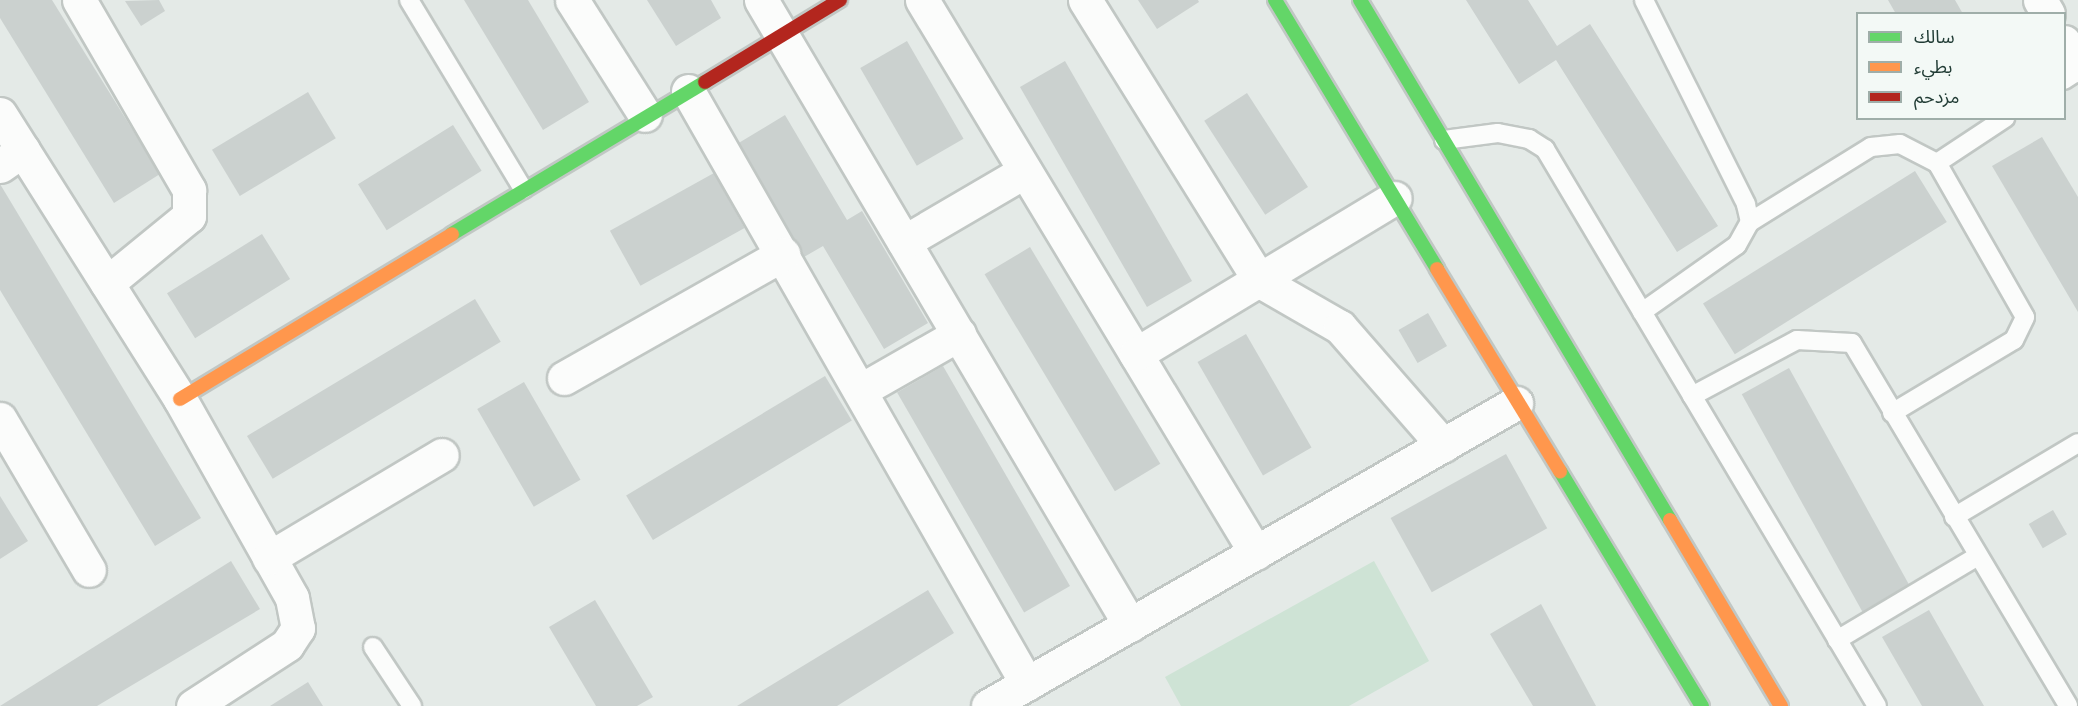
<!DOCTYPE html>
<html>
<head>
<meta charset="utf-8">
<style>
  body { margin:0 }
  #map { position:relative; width:2078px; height:706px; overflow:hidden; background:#e4eae7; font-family:Montserrat,"Noto Sans Arabic",sans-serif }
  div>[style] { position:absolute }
  .green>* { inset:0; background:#cee3d5 }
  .building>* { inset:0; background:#cbd1cf; transform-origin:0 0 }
  .roads { filter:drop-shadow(2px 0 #c1c7c4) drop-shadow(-2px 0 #c1c7c4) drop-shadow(0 2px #c1c7c4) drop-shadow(0 -2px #c1c7c4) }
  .lane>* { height:18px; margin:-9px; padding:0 9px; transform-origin:9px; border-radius:9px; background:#fbfcfb }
  .street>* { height:33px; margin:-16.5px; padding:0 16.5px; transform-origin:16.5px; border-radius:16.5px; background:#fbfcfb }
  .fast>* { height:14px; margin:-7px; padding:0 7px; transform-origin:7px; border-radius:7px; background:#63d668 }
  .slow>* { height:14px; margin:-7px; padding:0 7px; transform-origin:7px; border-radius:7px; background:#ff974d }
  .jam>* { height:14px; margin:-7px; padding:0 7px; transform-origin:7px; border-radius:7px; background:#b3261e }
  span { translate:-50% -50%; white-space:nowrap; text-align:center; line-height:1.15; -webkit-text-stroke:4.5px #f3f9f6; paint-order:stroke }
  .legend { position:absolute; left:1856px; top:12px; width:210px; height:108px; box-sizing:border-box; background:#f3f9f6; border:2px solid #9faea9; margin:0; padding:8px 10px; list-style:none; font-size:18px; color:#223d36 }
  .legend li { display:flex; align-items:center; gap:12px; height:30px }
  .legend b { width:30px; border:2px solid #9faea9 }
</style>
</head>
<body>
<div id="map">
  <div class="green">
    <div style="clip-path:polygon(1374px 561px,1429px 661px,1349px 706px,1181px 706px,1165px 677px)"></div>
  </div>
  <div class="building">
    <div style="clip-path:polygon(0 0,52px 0,160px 174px,114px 203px,0 18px)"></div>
    <div style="clip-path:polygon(159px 0,165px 11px,141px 26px,125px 1px)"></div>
    <div style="clip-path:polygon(464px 0,528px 0,589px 102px,543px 130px)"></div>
    <div style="clip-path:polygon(647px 0,711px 0,721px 18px,676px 46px)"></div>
    <div style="clip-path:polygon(1138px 0,1198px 0,1199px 2px,1157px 29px)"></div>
    <div style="clip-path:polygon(1466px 0,1528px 0,1557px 46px,1590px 24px,1718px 226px,1677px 252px,1556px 60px,1519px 84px)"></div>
    <div style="clip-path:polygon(1888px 0,1955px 0,1963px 14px,1896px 14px)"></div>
    <div style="left:907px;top:41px;width:113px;height:54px;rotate:60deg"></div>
    <div style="left:1065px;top:61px;width:254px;height:52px;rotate:60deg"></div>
    <div style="left:308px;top:92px;width:54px;height:112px;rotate:59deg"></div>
    <div style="left:1247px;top:93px;width:112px;height:51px;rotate:57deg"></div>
    <div style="clip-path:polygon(785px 115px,847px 220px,862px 211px,928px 323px,884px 349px,823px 246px,804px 257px,737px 144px)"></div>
    <div style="left:453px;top:125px;width:54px;height:112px;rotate:58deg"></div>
    <div style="clip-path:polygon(2042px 137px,2078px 197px,2078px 312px,1992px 166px)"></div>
    <div style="left:1915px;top:171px;width:60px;height:250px;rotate:58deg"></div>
    <div style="left:714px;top:173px;width:63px;height:119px;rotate:61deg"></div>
    <div style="clip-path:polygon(0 184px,201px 518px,155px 546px,0 290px)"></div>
    <div style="left:262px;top:234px;width:53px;height:112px;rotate:58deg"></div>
    <div style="left:1030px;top:247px;width:253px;height:53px;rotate:59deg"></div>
    <div style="left:475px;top:299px;width:50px;height:266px;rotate:59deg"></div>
    <div style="left:1428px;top:313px;width:38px;height:34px;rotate:60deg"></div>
    <div style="left:1246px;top:334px;width:131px;height:56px;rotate:60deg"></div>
    <div style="left:943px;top:366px;width:254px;height:53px;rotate:60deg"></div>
    <div style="left:1789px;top:368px;width:254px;height:54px;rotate:61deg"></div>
    <div style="left:825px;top:376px;width:52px;height:232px;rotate:59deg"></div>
    <div style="left:524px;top:382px;width:113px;height:54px;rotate:60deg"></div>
    <div style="left:1506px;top:454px;width:85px;height:132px;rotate:61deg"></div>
    <div style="clip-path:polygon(0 496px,28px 541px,0 559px)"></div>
    <div style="left:2053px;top:510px;width:28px;height:28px;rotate:60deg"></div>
    <div style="clip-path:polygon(231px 561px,260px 609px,97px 706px,0 706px)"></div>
    <div style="clip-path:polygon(928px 590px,954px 633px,837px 706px,737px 706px)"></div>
    <div style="clip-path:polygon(595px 600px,653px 697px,637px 706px,596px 706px,549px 627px)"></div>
    <div style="clip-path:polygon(1541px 604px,1596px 706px,1533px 706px,1490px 634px)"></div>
    <div style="clip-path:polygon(1929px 610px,1984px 706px,1922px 706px,1882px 637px)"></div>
    <div style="clip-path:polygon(308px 682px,323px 706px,270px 706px)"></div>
  </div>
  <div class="roads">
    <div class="lane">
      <div style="left:409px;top:0;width:221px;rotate:58.9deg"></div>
      <div style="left:2064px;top:80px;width:17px;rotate:-33deg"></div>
      <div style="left:1444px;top:140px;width:54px;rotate:-7.4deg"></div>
      <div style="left:1498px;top:133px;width:32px;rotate:11deg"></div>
      <div style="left:1529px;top:139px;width:19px;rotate:32deg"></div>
      <div style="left:1545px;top:149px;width:648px;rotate:59.2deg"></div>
      <div style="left:1750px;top:222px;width:142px;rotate:-31.8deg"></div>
      <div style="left:1871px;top:147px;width:29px;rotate:-6deg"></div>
      <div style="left:1900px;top:144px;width:42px;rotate:27.2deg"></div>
      <div style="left:1642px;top:312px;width:116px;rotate:-35.2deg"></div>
      <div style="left:1737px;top:245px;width:26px;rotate:-61deg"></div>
      <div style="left:1750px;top:222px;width:18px;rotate:-103deg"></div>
      <div style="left:1746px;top:204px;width:228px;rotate:-116.6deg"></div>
      <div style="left:1692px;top:396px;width:119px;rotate:-28.1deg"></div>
      <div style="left:1797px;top:340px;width:55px;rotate:3.1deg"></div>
      <div style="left:1852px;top:343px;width:422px;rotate:59.2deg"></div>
      <div style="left:1892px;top:413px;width:142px;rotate:-30.9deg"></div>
      <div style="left:2014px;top:340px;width:25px;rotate:-64deg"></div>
      <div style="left:2025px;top:317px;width:177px;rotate:-119.7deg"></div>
      <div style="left:1937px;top:163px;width:82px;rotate:-33.5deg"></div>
      <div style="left:1954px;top:517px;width:144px;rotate:-30.8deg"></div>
      <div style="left:1837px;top:640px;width:164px;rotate:-30.8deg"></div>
      <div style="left:373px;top:647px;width:71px;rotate:56.5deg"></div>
    </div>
    <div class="street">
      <div style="left:79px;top:0;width:220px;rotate:59.9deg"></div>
      <div style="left:189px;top:190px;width:26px;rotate:90deg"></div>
      <div style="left:189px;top:216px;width:106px;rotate:140.7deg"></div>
      <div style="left:572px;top:0;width:136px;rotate:57.6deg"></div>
      <div style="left:761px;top:0;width:726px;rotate:59.44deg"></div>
      <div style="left:922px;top:0;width:646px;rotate:58.87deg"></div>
      <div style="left:1085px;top:0;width:331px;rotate:58.1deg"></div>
      <div style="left:1260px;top:281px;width:92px;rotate:29.9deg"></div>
      <div style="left:1340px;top:327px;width:157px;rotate:48.9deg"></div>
      <div style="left:2040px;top:0;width:16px;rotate:60deg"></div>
      <div style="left:2064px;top:42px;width:27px;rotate:59deg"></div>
      <div style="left:688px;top:91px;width:683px;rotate:60.24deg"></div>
      <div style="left:0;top:114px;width:337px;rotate:57.7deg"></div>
      <div style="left:180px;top:399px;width:228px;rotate:60.6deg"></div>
      <div style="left:292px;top:598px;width:31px;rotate:79deg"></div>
      <div style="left:298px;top:628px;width:20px;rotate:123deg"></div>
      <div style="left:287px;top:645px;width:112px;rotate:147deg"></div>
      <div style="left:0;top:166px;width:28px;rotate:-35deg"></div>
      <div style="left:904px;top:242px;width:140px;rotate:-30.4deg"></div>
      <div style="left:1136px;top:354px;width:302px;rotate:-31.1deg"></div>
      <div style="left:564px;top:378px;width:252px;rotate:-29.5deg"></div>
      <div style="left:861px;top:390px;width:113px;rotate:-29.7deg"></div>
      <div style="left:0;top:419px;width:175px;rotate:59.5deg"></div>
      <div style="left:269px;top:558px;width:201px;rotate:-30.8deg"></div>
      <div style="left:988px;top:706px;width:609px;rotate:-29.85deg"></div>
    </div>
    <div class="fast">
      <div style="left:1275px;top:0;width:314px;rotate:58.9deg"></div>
      <div style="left:1360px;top:0;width:605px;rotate:59.2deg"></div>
      <div style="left:452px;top:234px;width:295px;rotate:-31deg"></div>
      <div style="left:1560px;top:471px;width:275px;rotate:58.9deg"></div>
    </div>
    <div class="slow">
      <div style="left:1437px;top:269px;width:237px;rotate:58.7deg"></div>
      <div style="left:180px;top:399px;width:318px;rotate:-31.2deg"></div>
      <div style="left:1670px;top:520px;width:217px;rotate:59.2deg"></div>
    </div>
    <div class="jam">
      <div style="left:705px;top:82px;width:158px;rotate:-31.3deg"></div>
    </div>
  </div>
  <ul class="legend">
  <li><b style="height:8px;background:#63d668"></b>سالك</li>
  <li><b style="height:8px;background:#ff974d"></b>بطيء</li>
  <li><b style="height:8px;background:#b3261e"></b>مزدحم</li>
  </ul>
</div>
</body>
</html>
